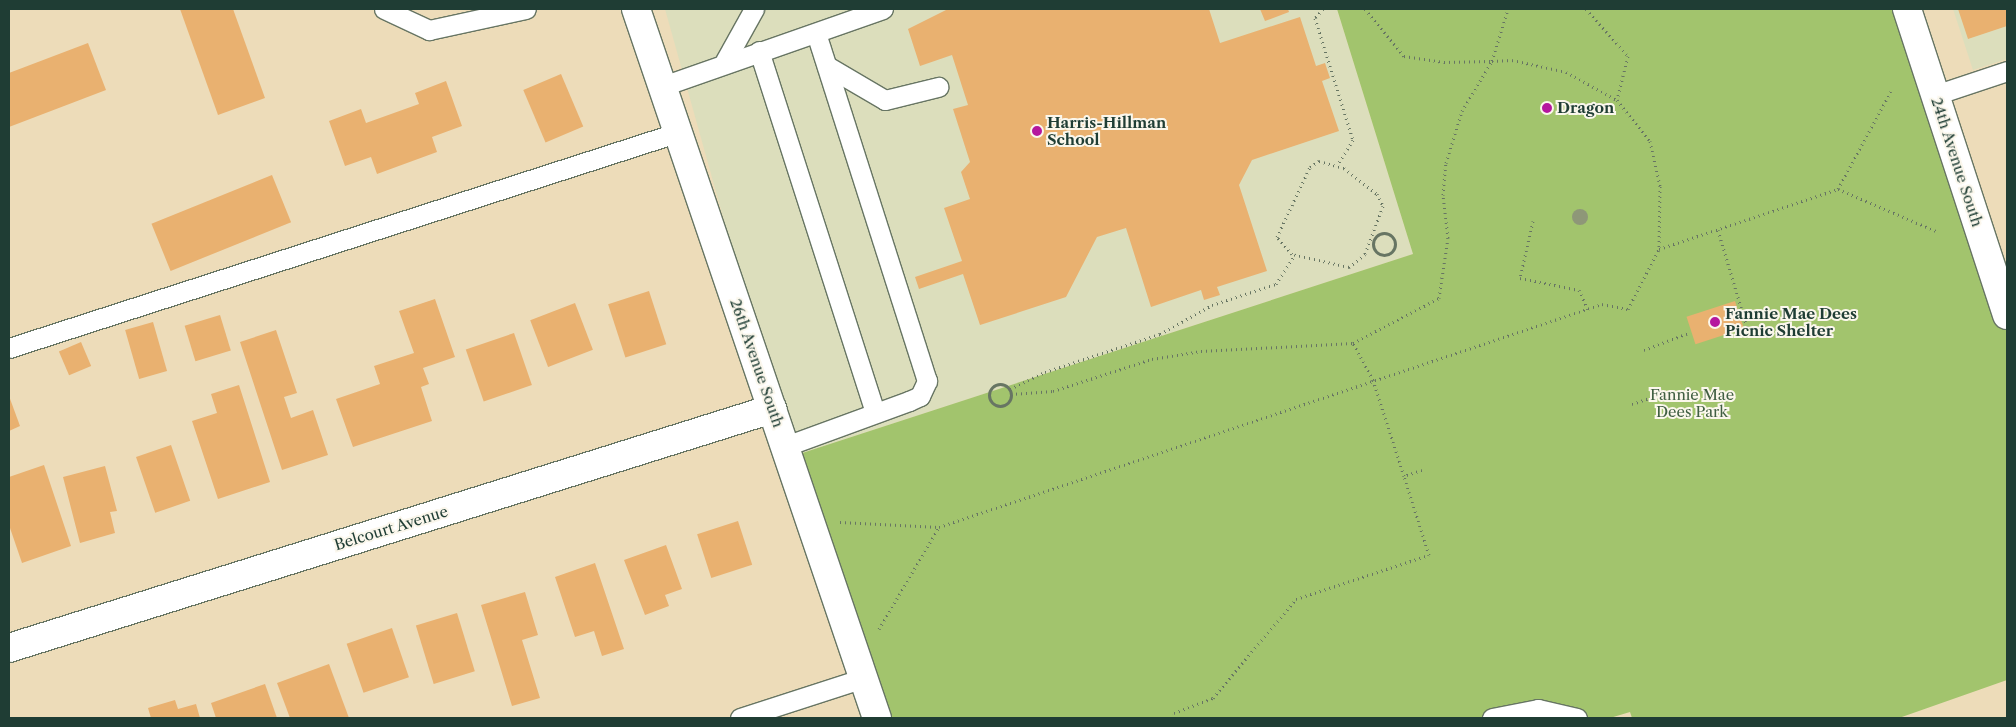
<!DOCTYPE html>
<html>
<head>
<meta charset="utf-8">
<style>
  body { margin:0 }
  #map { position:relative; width:2016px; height:727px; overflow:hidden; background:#eddcb9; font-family:"Libre Caslon Text",serif }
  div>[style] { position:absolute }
  .built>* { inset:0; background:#dcdebc }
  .green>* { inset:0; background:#a2c46d }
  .building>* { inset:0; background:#e9b170; transform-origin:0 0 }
  .path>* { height:3px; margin-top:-1.5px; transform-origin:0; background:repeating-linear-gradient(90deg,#677563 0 1px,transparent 0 5px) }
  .path>.ring { margin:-1.5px; padding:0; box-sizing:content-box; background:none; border:3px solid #677563; border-radius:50% }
  .roads { filter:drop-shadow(1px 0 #677563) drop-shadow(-1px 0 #677563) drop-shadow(0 1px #677563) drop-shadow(0 -1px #677563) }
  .lane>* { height:19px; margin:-9.5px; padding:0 9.5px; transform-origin:9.5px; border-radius:9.5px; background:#fff }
  .street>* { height:28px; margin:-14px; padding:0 14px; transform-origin:14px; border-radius:14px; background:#fff }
  .trees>* { width:16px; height:16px; margin:-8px; border-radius:50%; background:#8e9778 }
  .dots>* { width:14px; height:14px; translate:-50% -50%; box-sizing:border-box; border:2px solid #fbf7ec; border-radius:50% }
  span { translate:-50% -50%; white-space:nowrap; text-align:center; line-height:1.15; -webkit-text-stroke:4px #fbf7ec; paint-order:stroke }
  .poi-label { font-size:15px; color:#1f3d34; font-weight:700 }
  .left { translate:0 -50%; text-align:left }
  .street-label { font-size:15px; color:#1f3d34 }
  .park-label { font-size:15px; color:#405f42 }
  .frame { position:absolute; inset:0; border:10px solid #1f3d34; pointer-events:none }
</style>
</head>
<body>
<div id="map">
  <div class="built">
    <div style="clip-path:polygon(665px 9px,1337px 9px,1413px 254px,790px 457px)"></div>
    <div style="clip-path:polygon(1953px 9px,2007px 9px,2007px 59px,1973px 70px)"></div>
  </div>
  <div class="green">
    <div style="clip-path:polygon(1337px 9px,1907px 9px,2007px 315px,2007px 680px,1899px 718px,1632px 718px,1630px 712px,1610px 718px,877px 718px,790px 457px,1413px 254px)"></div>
  </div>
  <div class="building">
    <div style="clip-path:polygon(180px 9px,233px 9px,265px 98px,218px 115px)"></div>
    <div style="clip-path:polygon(948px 9px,1209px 9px,1220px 43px,1300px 17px,1316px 66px,1325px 63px,1330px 78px,1322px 81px,1339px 131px,1252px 160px,1239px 185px,1267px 271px,1217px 287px,1220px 295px,1204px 300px,1201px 290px,1151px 307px,1126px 228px,1097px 237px,1066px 297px,980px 325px,963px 274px,919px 289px,915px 277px,962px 261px,944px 208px,970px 199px,961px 172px,970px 162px,953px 109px,968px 105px,952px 55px,920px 66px,908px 29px)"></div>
    <div style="clip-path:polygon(1260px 9px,1288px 9px,1289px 12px,1265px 21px)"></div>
    <div style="clip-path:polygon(1958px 9px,2007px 9px,2007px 26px,1968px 39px)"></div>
    <div style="clip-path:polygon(88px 43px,106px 90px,9px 127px,9px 73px)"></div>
    <div style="left:561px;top:74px;width:57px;height:41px;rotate:67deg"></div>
    <div style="clip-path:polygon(446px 81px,462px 126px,432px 137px,437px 152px,377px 174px,371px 157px,345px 166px,329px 121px,361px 109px,366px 123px,419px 104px,415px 93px)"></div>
    <div style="left:272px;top:175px;width:51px;height:130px;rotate:68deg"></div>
    <div style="left:649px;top:291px;width:56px;height:43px;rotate:72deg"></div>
    <div style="clip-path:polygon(435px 299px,455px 357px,423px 368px,429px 384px,421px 387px,432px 421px,353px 447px,336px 399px,380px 384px,374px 366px,414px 353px,399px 311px)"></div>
    <div style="left:1735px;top:301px;width:29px;height:51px;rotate:72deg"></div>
    <div style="left:575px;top:303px;width:50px;height:48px;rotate:69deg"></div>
    <div style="left:220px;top:315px;width:37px;height:37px;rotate:73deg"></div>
    <div style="left:153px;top:322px;width:51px;height:29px;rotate:74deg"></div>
    <div style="clip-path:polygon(276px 330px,297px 393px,284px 397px,291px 418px,313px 410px,328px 455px,282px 470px,240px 342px)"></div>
    <div style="left:514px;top:333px;width:55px;height:51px;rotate:71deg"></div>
    <div style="left:81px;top:342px;width:26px;height:24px;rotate:67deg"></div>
    <div style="clip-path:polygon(239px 385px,270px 482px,218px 499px,192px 421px,217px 413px,211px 394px)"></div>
    <div style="clip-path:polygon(9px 396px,20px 426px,9px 431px)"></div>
    <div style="left:171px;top:445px;width:59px;height:37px;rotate:71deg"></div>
    <div style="clip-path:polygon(44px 465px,71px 546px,22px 563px,9px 525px,9px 477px)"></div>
    <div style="clip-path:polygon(105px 466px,117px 511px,110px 512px,115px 533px,80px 543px,63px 477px)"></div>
    <div style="left:738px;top:521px;width:46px;height:43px;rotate:72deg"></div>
    <div style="clip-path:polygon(666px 545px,682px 589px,665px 595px,669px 606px,645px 615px,624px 560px)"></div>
    <div style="clip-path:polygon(595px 563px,624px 649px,602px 656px,594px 631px,575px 637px,555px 577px)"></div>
    <div style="clip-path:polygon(525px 592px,538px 635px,522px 640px,540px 698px,512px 706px,481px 605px)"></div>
    <div style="left:457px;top:613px;width:61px;height:43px;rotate:73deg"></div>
    <div style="left:392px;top:628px;width:52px;height:48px;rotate:71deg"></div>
    <div style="clip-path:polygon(329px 664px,349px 718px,290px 718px,277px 683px)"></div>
    <div style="clip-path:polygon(265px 684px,277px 718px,216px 718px,211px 703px)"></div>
    <div style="clip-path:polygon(175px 700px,178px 709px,196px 704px,200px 718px,151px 718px,148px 708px)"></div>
  </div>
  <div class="path">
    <div style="left:1323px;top:9px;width:12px;rotate:132deg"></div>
    <div style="left:1315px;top:18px;width:128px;rotate:72.7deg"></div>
    <div style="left:1353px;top:140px;width:28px;rotate:122deg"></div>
    <div style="left:1365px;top:9px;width:61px;rotate:50.3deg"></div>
    <div style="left:1404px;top:56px;width:40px;rotate:8.5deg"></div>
    <div style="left:1444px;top:62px;width:48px;rotate:-1.2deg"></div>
    <div style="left:1492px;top:61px;width:54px;rotate:-72.9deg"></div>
    <div style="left:1586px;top:9px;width:63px;rotate:48.2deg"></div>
    <div style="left:1628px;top:56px;width:45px;rotate:104deg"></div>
    <div style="left:1319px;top:161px;width:26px;rotate:16deg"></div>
    <div style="left:1344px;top:168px;width:42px;rotate:38.2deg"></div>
    <div style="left:1377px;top:194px;width:13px;rotate:63deg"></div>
    <div style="left:1383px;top:206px;width:51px;rotate:110.6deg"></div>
    <div style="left:1365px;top:254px;width:21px;rotate:141deg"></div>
    <div style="left:1349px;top:267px;width:58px;rotate:-167.2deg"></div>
    <div style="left:1292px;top:254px;width:23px;rotate:-131deg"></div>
    <div style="left:1277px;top:237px;width:77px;rotate:-64.8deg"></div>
    <div style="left:1310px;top:167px;width:11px;rotate:-34deg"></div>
    <div style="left:1838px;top:189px;width:111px;rotate:-61.6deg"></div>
    <div style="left:1533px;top:221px;width:58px;rotate:102.8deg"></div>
    <div style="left:1520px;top:278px;width:60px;rotate:11.5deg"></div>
    <div style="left:1579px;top:290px;width:21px;rotate:65deg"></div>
    <div style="left:1718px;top:230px;width:101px;rotate:73.4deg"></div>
    <div class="ring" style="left:1373px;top:233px;width:19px;height:19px"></div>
    <div style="left:1644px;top:350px;width:47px;rotate:-21.1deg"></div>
    <div class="ring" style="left:989px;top:384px;width:19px;height:19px"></div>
    <div style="left:1010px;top:389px;width:39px;rotate:-26deg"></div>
    <div style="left:1045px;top:372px;width:121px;rotate:-18.3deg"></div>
    <div style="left:1160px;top:334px;width:60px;rotate:-29.1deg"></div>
    <div style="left:1212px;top:305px;width:67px;rotate:-18.2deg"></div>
    <div style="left:1276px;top:284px;width:35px;rotate:-57deg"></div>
    <div style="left:1011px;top:394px;width:42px;rotate:-4.1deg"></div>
    <div style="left:1053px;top:391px;width:104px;rotate:-17.9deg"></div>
    <div style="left:1152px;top:359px;width:50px;rotate:-9.3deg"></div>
    <div style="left:1201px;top:351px;width:152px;rotate:-3deg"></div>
    <div style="left:1632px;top:404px;width:31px;rotate:-19deg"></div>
    <div style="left:1422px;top:470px;width:19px;rotate:162deg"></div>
    <div style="left:1404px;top:476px;width:101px;rotate:-107.9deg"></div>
    <div style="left:1373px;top:380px;width:42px;rotate:-118.4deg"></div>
    <div style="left:1353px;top:343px;width:97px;rotate:-27.6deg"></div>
    <div style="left:1439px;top:298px;width:61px;rotate:-81.5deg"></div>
    <div style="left:1448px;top:238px;width:43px;rotate:-96.6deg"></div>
    <div style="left:1443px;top:195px;width:32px;rotate:-85deg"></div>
    <div style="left:1446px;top:163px;width:54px;rotate:-72.9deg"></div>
    <div style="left:1462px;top:111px;width:58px;rotate:-59deg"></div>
    <div style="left:1492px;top:61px;width:20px;rotate:-3deg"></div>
    <div style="left:1512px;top:60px;width:55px;rotate:12.5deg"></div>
    <div style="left:1566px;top:72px;width:58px;rotate:28.8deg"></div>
    <div style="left:1617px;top:100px;width:53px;rotate:51.2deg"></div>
    <div style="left:1650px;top:141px;width:46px;rotate:77.5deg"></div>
    <div style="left:1660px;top:186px;width:63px;rotate:90.9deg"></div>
    <div style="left:840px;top:522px;width:99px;rotate:2.9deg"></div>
    <div style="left:939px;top:527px;width:699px;rotate:-18.59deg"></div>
    <div style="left:1602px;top:304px;width:26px;rotate:11deg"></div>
    <div style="left:1628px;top:309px;width:68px;rotate:-62.7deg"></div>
    <div style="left:1659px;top:249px;width:189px;rotate:-18.5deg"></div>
    <div style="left:1838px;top:189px;width:107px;rotate:23.2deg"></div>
    <div style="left:879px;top:629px;width:118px;rotate:-59.5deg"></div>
    <div style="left:1176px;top:718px;width:5px;rotate:-112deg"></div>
    <div style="left:1174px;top:713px;width:42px;rotate:-21deg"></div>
    <div style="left:1213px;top:698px;width:129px;rotate:-50deg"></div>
    <div style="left:1296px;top:599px;width:140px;rotate:-18.3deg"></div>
    <div style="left:1429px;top:555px;width:83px;rotate:-107.6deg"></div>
  </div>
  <div class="roads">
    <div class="lane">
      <div style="left:384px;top:9px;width:50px;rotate:25deg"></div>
      <div style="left:429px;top:30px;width:99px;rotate:-12.2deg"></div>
      <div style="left:759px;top:51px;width:380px;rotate:72.2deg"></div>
      <div style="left:725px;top:61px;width:60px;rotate:-60.9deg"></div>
      <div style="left:827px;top:66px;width:67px;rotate:30.4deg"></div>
      <div style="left:885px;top:100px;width:55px;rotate:-13.8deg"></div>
      <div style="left:663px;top:86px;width:233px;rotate:-19.3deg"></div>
      <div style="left:1935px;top:95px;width:76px;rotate:-18.4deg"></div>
      <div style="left:9px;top:348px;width:704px;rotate:-17.87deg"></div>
      <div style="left:786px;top:446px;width:131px;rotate:-20.1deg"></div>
      <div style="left:909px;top:401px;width:12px;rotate:-24deg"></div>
      <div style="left:920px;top:396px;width:17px;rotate:-65deg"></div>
      <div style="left:927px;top:381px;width:365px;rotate:-107.7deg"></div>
      <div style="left:740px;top:718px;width:130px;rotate:-17.9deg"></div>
      <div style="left:1492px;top:718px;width:47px;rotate:-11.1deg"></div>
      <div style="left:1538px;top:709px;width:40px;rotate:13deg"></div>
    </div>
    <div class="street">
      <div style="left:636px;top:9px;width:749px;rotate:71.23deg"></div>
      <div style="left:1907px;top:9px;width:322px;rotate:71.9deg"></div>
      <div style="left:9px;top:648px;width:800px;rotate:-17.39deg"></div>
    </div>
  </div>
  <div class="trees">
    <div style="left:1580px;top:217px"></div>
  </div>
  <div class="dots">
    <div style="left:1547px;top:108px;background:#b5179e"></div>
    <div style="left:1037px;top:131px;background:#b5179e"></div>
    <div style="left:1715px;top:322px;background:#b5179e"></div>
  </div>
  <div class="poi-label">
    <span class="left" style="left:1557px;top:108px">Dragon</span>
    <span class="left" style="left:1047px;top:131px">Harris-Hillman<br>School</span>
    <span class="left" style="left:1725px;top:322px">Fannie Mae Dees<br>Picnic Shelter</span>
  </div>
  <div class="street-label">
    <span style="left:1957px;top:162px;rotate:72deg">24th Avenue South</span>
    <span style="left:757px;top:363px;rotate:71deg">26th Avenue South</span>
    <span style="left:391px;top:528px;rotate:-17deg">Belcourt Avenue</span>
  </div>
  <div class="park-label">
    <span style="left:1692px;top:403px">Fannie Mae<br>Dees Park</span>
  </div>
  <div class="frame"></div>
</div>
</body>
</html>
